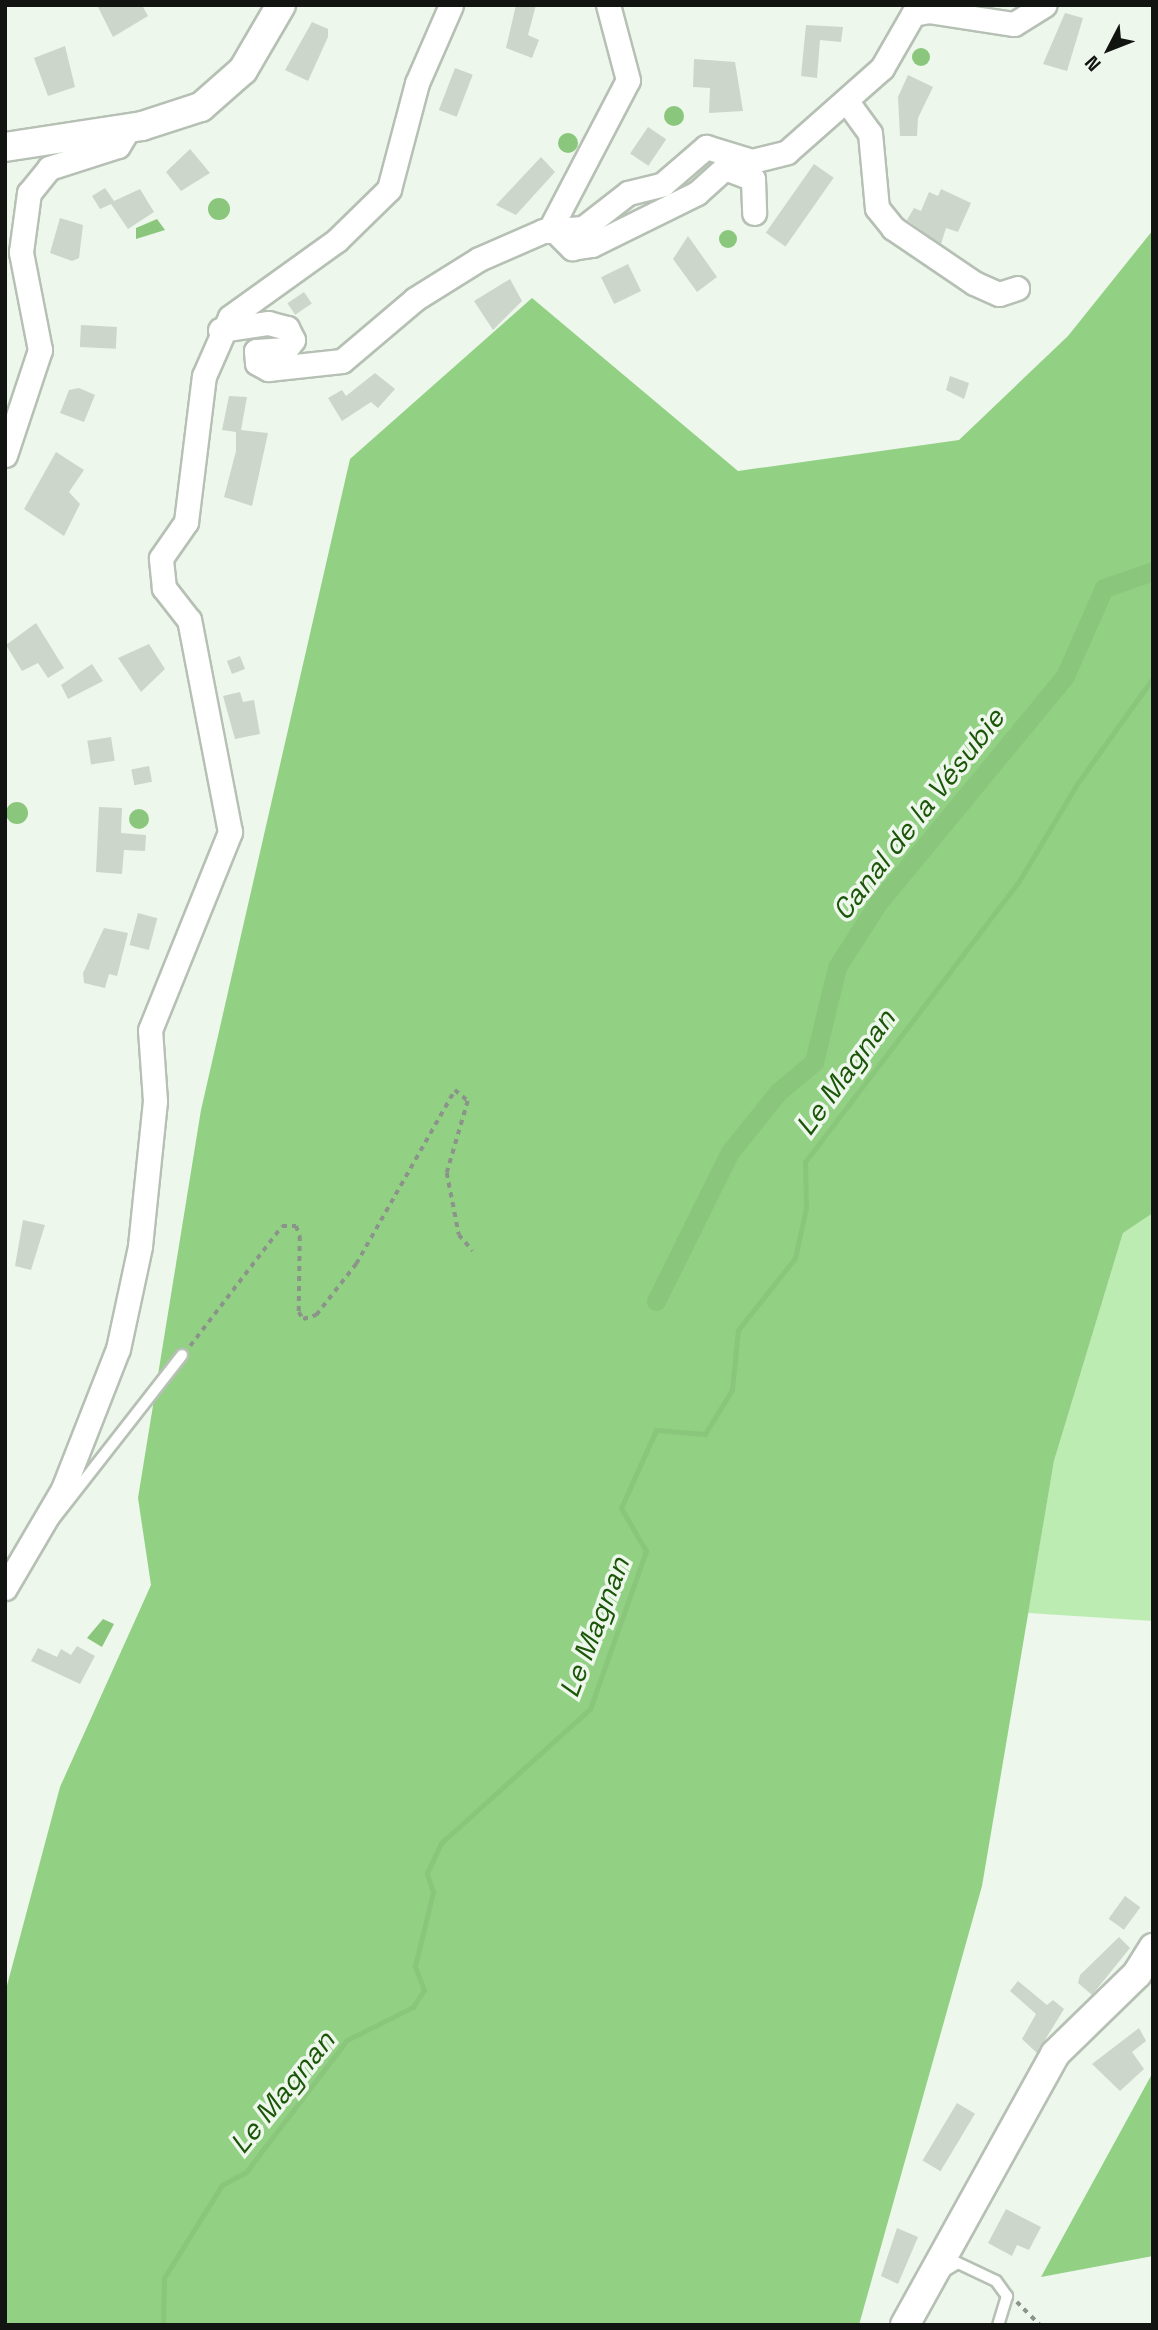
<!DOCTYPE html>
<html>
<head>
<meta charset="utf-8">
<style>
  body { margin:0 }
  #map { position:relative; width:1158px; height:2330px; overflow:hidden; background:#edf7eb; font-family:"Space Grotesk",sans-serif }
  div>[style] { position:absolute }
  .green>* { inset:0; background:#bcecb1 }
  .forest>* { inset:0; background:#92d084 }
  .water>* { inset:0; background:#8ac77c }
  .round { border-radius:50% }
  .stream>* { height:5px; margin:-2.5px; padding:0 2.5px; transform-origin:2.5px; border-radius:2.5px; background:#8ac77c }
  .canal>* { height:19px; margin:-9.5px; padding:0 9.5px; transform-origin:9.5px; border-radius:9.5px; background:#8ac77c }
  .building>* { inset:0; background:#cdd6cb; transform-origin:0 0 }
  .path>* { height:3.5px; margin-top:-1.75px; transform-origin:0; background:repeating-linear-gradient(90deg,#8c938a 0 5px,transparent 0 10px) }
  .roads { filter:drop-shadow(2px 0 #b6c0b4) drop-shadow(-2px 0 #b6c0b4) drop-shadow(0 2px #b6c0b4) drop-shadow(0 -2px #b6c0b4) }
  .service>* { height:10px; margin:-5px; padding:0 5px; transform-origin:5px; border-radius:5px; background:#fff }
  .minor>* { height:23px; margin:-11.5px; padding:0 11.5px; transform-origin:11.5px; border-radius:11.5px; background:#fff }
  .tertiary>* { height:28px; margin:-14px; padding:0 14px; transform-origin:14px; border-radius:14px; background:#fff }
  span { translate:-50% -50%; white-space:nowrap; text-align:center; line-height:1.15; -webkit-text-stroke:7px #edf7eb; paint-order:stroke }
  .water-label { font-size:28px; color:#1b5608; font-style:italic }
  .frame { position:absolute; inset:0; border:7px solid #111410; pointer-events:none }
  .north { position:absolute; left:1074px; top:14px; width:70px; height:70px; -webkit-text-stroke:5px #edf7eb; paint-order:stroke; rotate:228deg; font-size:19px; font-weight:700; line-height:28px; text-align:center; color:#111410 }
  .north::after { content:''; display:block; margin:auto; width:24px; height:32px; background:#111410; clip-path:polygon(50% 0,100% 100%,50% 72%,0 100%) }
</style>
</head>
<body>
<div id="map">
  <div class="green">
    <div style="clip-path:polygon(1153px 1213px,1153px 1621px,1028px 1613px,1054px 1461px,1123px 1233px)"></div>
  </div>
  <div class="forest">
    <div style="clip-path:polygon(1153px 230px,1153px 1213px,1123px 1233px,1054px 1461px,982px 1886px,859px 2325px,5px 2325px,5px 1993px,60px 1787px,151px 1585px,138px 1498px,201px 1110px,350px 459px,532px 298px,738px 471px,959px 440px,1068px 336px)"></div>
    <div style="clip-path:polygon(1153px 2072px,1153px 2256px,1041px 2277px,1152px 2074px)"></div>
  </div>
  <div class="water">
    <div class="round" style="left:912px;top:48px;width:18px;height:18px"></div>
    <div class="round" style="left:664px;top:106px;width:20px;height:20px"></div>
    <div class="round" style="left:558px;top:133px;width:20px;height:20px"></div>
    <div class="round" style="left:208px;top:198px;width:22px;height:22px"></div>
    <div style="clip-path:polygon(157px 219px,165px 230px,136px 239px,136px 228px)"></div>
    <div class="round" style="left:719px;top:230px;width:18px;height:18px"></div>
    <div class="round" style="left:6px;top:802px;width:22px;height:22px"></div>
    <div class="round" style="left:129px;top:809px;width:20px;height:20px"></div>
    <div style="clip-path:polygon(103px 1619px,114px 1624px,102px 1647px,87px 1638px)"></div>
  </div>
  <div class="stream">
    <div style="left:163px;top:2325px;width:47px;rotate:-88.8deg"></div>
    <div style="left:164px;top:2278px;width:110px;rotate:-58.1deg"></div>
    <div style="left:222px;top:2185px;width:27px;rotate:-28deg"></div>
    <div style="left:246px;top:2172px;width:166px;rotate:-52.6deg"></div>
    <div style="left:347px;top:2040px;width:74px;rotate:-26.6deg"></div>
    <div style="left:413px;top:2007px;width:20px;rotate:-57deg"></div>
    <div style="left:424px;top:1990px;width:26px;rotate:-111deg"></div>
    <div style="left:415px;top:1966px;width:76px;rotate:-76.3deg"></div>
    <div style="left:433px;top:1892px;width:20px;rotate:-108deg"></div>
    <div style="left:427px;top:1873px;width:33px;rotate:-65deg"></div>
    <div style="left:441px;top:1843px;width:200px;rotate:-42deg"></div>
    <div style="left:590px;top:1709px;width:168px;rotate:-70.5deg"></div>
    <div style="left:646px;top:1551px;width:50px;rotate:-120.2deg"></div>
    <div style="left:621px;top:1508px;width:85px;rotate:-65.8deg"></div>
    <div style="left:656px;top:1430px;width:49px;rotate:4.7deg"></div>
    <div style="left:705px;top:1434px;width:52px;rotate:-58.5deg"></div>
    <div style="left:732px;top:1390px;width:60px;rotate:-84.3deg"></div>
    <div style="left:738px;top:1330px;width:92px;rotate:-51.6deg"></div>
    <div style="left:795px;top:1258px;width:51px;rotate:-77.6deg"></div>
    <div style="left:806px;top:1208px;width:46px;rotate:-91.2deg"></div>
    <div style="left:805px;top:1162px;width:353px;rotate:-52.7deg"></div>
    <div style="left:1019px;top:881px;width:113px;rotate:-59.1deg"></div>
    <div style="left:1077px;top:784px;width:130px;rotate:-54.4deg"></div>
  </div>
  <div class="canal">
    <div style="left:656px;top:1301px;width:166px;rotate:-63.6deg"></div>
    <div style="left:730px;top:1152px;width:77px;rotate:-51.3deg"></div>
    <div style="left:778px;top:1092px;width:47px;rotate:-39.8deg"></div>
    <div style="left:814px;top:1062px;width:98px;rotate:-76.4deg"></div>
    <div style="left:837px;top:967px;width:76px;rotate:-57.4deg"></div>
    <div style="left:878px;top:903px;width:294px;rotate:-50.5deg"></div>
    <div style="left:1065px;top:676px;width:96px;rotate:-66.1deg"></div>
    <div style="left:1104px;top:588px;width:52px;rotate:-19.1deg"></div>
  </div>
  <div class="building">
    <div style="clip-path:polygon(97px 5px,142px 5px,148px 16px,113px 37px)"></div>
    <div style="clip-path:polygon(516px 5px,536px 5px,528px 35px,539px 40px,532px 58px,506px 48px)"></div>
    <div style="clip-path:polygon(1065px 13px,1083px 18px,1067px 71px,1043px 64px)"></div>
    <div style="clip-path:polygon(312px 22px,328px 29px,328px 37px,308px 81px,285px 70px)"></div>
    <div style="clip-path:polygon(806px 25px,843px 27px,841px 42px,820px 40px,817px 78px,801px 76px)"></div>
    <div style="clip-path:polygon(65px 46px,75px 87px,48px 96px,34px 58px)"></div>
    <div style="clip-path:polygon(694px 59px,735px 62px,743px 111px,709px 113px,710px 88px,693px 87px)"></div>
    <div style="left:455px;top:68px;width:19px;height:45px;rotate:21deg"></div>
    <div style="clip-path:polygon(908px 75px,933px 87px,918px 118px,917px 136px,900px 136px,898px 97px)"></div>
    <div style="left:648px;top:127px;width:22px;height:32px;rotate:34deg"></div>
    <div style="clip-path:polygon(190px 149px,210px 173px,181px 191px,166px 172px)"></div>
    <div style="clip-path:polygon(541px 157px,555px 172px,516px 215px,496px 205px)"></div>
    <div style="left:814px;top:164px;width:24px;height:84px;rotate:35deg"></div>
    <div style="clip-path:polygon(105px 188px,114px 201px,140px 189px,154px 212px,128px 229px,111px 204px,100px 209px,92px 196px)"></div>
    <div style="clip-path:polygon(941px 189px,971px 203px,958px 232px,946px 228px,941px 244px,907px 220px,914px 208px,921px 211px,929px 192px,938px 196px)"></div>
    <div style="clip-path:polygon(60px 218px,83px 225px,79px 258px,72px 261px,50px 253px)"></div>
    <div style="clip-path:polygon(688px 236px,717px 277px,697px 292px,673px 259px)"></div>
    <div style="left:628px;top:264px;width:30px;height:30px;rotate:64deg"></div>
    <div style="clip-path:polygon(510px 279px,522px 301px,493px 330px,474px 301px)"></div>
    <div style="left:304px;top:292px;width:14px;height:20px;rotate:56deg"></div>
    <div style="left:81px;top:325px;width:36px;height:22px;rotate:3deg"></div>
    <div style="clip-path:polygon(375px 373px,395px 389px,378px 408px,371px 402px,342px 421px,328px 398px,342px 390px,346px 396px)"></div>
    <div style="clip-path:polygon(950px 376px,969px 383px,964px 399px,946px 390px)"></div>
    <div style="clip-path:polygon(79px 388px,95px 395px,84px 422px,60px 413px,69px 390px)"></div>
    <div style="clip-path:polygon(229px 396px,247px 397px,241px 430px,268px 433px,252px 506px,224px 497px,236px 451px,236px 432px,222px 430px)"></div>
    <div style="clip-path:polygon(56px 452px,84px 470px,69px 492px,80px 504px,64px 536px,24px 509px)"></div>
    <div style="clip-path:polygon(36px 623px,64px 668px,48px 678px,38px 663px,22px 671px,6px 645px)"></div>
    <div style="clip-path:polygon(149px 644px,165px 669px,141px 692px,118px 658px)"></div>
    <div style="left:240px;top:656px;width:14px;height:14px;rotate:69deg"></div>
    <div style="clip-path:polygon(92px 664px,103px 681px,68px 699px,61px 685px)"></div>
    <div style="clip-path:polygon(240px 692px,243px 702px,254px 700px,260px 734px,235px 739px,223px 696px)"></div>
    <div style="left:111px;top:737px;width:24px;height:24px;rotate:81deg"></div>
    <div style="left:149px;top:766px;width:16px;height:18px;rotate:79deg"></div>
    <div style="clip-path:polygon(99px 807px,122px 808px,121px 833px,146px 835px,145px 851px,124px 850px,122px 874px,96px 872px)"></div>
    <div style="left:138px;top:913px;width:20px;height:33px;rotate:15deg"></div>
    <div style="clip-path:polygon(104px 928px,128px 933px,117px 976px,109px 974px,105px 988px,84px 983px,83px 973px)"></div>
    <div style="clip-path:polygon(23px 1220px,45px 1225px,31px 1270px,15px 1266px)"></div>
    <div style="clip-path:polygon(77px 1646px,95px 1656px,80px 1684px,31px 1661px,38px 1648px,57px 1657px,61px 1649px,71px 1655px)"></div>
    <div style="left:1125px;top:1896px;width:19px;height:28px;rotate:36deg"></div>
    <div style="clip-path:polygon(1119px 1937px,1130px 1948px,1092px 1995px,1078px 1983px,1080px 1975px)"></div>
    <div style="clip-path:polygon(1018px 1981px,1047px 2005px,1053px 2000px,1064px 2009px,1037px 2053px,1022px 2039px,1036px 2014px,1010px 1991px)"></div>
    <div style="clip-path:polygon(1139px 2028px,1146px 2041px,1132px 2052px,1144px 2069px,1120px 2091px,1092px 2064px)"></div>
    <div style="left:957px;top:2103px;width:21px;height:67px;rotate:31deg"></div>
    <div style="clip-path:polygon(1006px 2209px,1041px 2227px,1029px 2250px,1017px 2245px,1012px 2256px,988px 2243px)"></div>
    <div style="clip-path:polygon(897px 2228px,918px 2237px,898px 2284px,881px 2276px)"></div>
  </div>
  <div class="path">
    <div style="left:190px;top:1346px;width:151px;rotate:-52.5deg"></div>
    <div style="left:282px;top:1226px;width:14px"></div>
    <div style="left:296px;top:1226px;width:11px;rotate:68deg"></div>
    <div style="left:300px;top:1236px;width:76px;rotate:90.8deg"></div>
    <div style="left:299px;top:1312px;width:8px;rotate:60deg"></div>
    <div style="left:303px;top:1319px;width:14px;rotate:-17deg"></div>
    <div style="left:316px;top:1315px;width:65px;rotate:-51.9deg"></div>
    <div style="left:356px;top:1264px;width:200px;rotate:-60.4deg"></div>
    <div style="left:455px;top:1090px;width:17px;rotate:40deg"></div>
    <div style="left:468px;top:1101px;width:75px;rotate:106.3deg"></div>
    <div style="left:447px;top:1173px;width:63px;rotate:79deg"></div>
    <div style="left:459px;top:1235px;width:21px;rotate:49deg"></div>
    <div style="left:1017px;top:2302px;width:33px;rotate:45deg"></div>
  </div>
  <div class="roads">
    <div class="service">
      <div style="left:54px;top:1519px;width:208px;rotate:-52deg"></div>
      <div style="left:943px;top:2272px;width:17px;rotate:-31deg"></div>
      <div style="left:958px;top:2263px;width:42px;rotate:25.3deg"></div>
      <div style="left:996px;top:2281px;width:19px;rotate:54deg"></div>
      <div style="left:1007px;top:2296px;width:30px;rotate:107deg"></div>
    </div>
    <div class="minor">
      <div style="left:848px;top:103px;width:37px;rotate:54deg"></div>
      <div style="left:870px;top:133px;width:75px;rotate:84.7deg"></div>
      <div style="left:877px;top:208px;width:26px;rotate:51deg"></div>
      <div style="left:893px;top:228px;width:98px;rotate:34.2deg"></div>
      <div style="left:974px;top:283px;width:27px;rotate:24deg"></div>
      <div style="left:999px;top:294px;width:19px;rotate:-18deg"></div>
      <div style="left:549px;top:231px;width:170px;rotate:-62.4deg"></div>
      <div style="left:628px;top:80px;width:78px;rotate:-104.9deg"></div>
      <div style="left:556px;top:232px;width:23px;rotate:45deg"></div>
      <div style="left:572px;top:248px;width:20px;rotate:-9deg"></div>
      <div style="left:592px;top:245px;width:117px;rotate:-26.3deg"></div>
      <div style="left:697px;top:193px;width:38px;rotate:-42deg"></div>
      <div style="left:725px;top:168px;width:30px;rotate:21deg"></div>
      <div style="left:753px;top:179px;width:34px;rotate:88deg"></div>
      <div style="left:220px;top:330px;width:49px;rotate:-8.3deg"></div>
      <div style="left:268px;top:323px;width:20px;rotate:15deg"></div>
      <div style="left:287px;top:328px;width:13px;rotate:63deg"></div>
      <div style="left:293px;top:340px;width:11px;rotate:128deg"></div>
      <div style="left:286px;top:349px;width:30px;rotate:176deg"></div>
      <div style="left:256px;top:351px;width:12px;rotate:85deg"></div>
      <div style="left:257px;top:363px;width:13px;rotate:29deg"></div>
      <div style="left:268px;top:369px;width:74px;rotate:-6.2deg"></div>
      <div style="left:342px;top:361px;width:96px;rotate:-40.3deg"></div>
      <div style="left:415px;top:299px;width:75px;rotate:-32deg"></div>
      <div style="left:479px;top:259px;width:70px;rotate:-23.6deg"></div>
      <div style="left:543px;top:231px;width:40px;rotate:-4.3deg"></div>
      <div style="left:583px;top:228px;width:57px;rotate:-37.9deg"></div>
      <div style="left:628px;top:193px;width:36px;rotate:-14deg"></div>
      <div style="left:663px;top:184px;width:57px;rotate:-40.7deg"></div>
      <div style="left:706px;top:147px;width:48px;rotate:16.9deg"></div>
      <div style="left:752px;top:161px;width:36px;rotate:-14deg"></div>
      <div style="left:787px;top:152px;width:127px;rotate:-41.5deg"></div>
      <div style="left:882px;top:68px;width:62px;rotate:-60.1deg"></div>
      <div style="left:913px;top:14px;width:15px;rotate:-11deg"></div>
      <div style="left:928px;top:11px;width:87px;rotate:8.6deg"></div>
      <div style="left:1014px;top:24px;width:36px;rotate:-32deg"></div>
      <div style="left:5px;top:455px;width:111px;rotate:-71.6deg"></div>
      <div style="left:40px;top:350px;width:100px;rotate:-101deg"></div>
      <div style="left:21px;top:252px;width:60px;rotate:-82.3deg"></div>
      <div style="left:29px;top:193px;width:32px;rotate:-51deg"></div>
      <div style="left:49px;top:168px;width:72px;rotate:-17.7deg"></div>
      <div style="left:118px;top:146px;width:21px;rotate:-59deg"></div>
      <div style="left:5px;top:1588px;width:115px;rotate:-59.6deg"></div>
      <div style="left:63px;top:1489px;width:150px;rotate:-68.6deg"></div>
      <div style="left:118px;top:1349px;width:105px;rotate:-77.9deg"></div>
      <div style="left:140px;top:1246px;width:146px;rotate:-84.1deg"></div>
      <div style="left:155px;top:1101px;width:71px;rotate:-94deg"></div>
      <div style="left:150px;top:1030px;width:214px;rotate:-68deg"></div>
      <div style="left:230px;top:832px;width:216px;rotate:-100.9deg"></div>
      <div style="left:189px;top:620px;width:41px;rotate:-128deg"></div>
      <div style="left:164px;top:588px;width:30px;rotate:-96deg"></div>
      <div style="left:161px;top:558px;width:44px;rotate:-55.2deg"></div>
      <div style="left:186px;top:522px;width:147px;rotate:-83deg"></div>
      <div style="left:204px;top:376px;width:64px;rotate:-66.2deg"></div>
      <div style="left:230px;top:317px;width:132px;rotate:-35.7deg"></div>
      <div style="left:337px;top:240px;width:73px;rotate:-44.4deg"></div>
      <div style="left:389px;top:189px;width:110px;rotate:-75.2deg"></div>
      <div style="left:417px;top:83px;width:85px;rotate:-66.4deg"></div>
    </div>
    <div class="tertiary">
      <div style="left:5px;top:147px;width:139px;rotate:-8.7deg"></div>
      <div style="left:142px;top:126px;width:62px;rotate:-17.9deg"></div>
      <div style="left:201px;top:107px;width:56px;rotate:-41.4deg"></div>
      <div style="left:243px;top:70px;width:75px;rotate:-59.7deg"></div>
      <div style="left:905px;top:2325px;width:310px;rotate:-61deg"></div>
      <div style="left:1055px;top:2054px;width:115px;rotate:-44.3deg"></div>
      <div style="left:1137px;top:1974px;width:31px;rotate:-58deg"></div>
    </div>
  </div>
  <div class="water-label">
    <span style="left:918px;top:814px;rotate:-52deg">Canal de la Vésubie</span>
    <span style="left:845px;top:1072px;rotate:-54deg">Le Magnan</span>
    <span style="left:594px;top:1627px;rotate:-69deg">Le Magnan</span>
    <span style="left:282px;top:2092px;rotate:-51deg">Le Magnan</span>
  </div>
  <div class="frame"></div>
  <div class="north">N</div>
</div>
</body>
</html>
